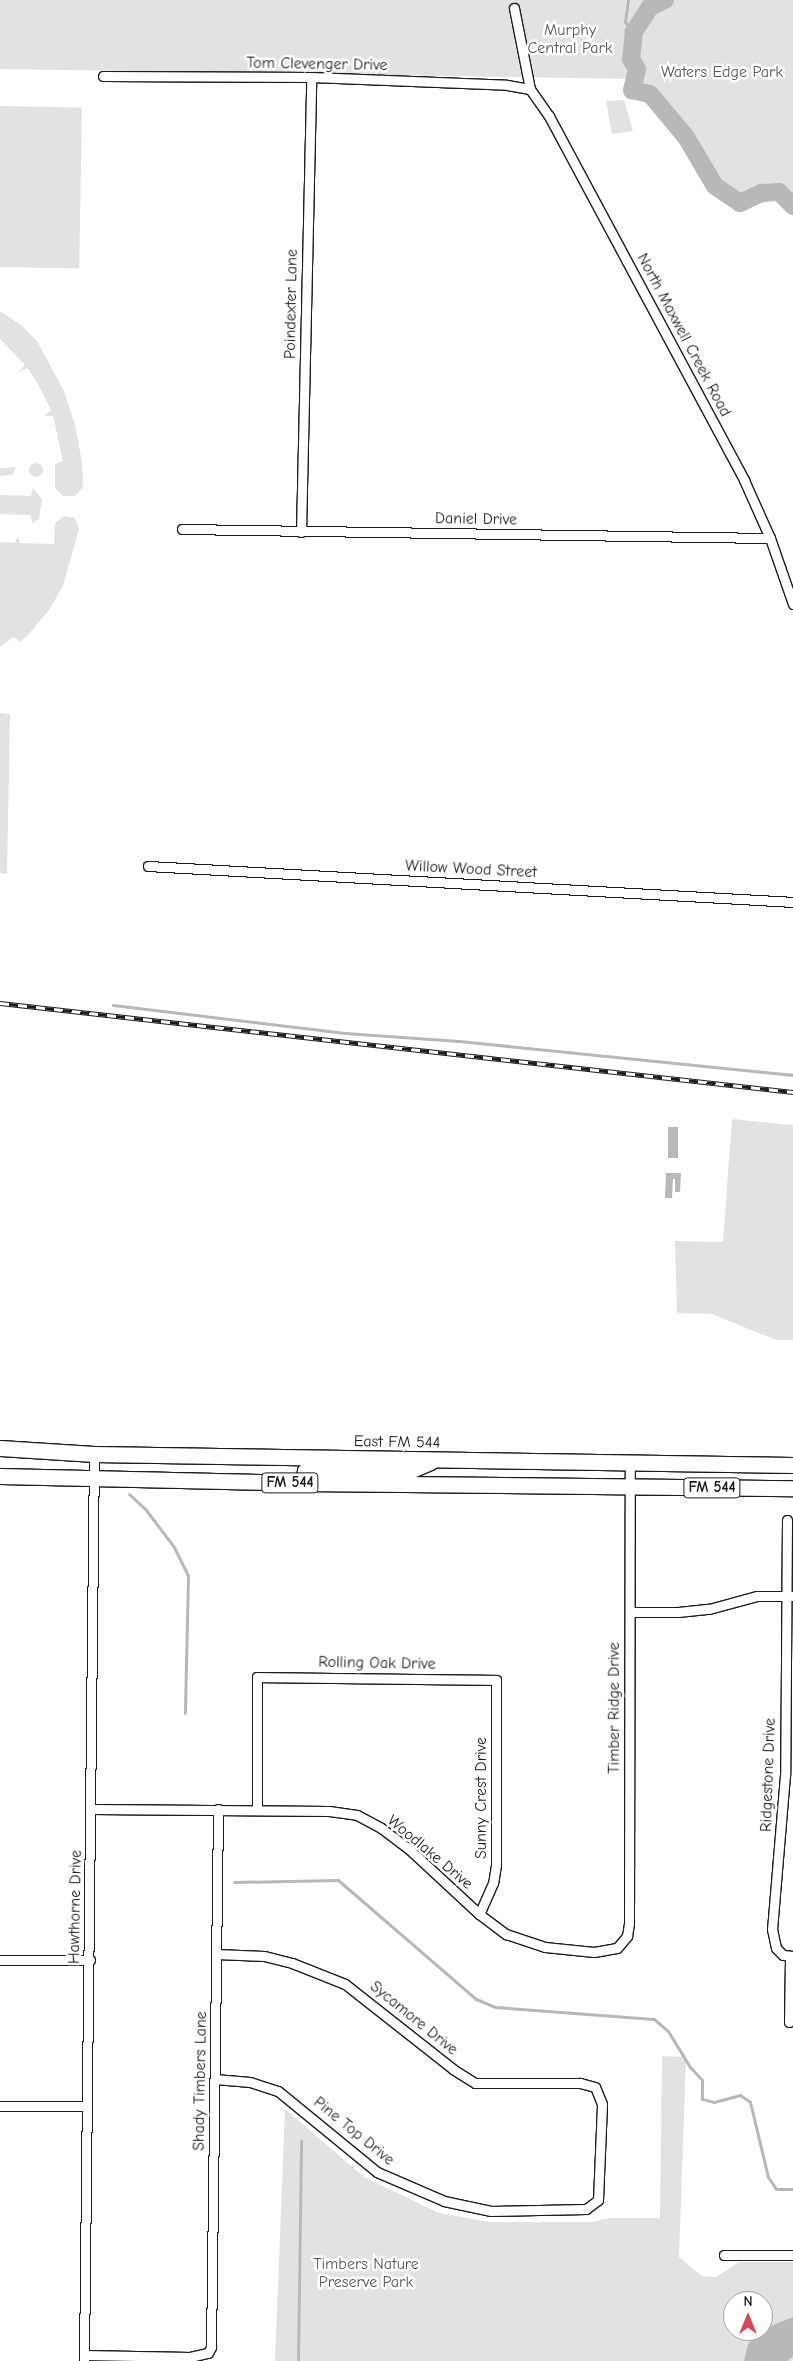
<!DOCTYPE html>
<html>
<head>
<meta charset="utf-8">
<style>
  body { margin:0 }
  #map { position:relative; width:793px; height:2361px; overflow:hidden; background:#fff; font-family:"Comic Neue",sans-serif }
  div>[style] { position:absolute }
  .green>* { inset:0; background:#e2e2e2; transform-origin:0 0 }
  .round { border-radius:50% }
  .water>* { inset:0; background:#b8b8b8; transform-origin:0 0 }
  .stream>* { height:3px; margin:-1.5px; padding:0 1.5px; transform-origin:1.5px; border-radius:1.5px; background:#b8b8b8 }
  .river>* { height:18px; margin:-9px; padding:0 9px; transform-origin:9px; border-radius:9px; background:#b8b8b8 }
  .roads { filter:drop-shadow(1px 0 #1c1c1c) drop-shadow(-1px 0 #1c1c1c) drop-shadow(0 1px #1c1c1c) drop-shadow(0 -1px #1c1c1c) }
  .street>* { height:9px; margin:-4.5px; padding:0 4.5px; transform-origin:4.5px; border-radius:4.5px; background:#fff }
  .primary>* { height:15px; margin:-7.5px; padding:0 7.5px; transform-origin:7.5px; border-radius:7.5px; background:#fff }
  .rail>* { height:5px; margin-top:-2.5px; transform-origin:0; background:repeating-linear-gradient(90deg,#fff 0 9px,#1c1c1c 0 18px); box-sizing:border-box; border-block:1px solid #1c1c1c }
  span { translate:-50% -50%; white-space:nowrap; text-align:center; line-height:1.15; -webkit-text-stroke:5px #fff; paint-order:stroke }
  .shield-label span { padding:1px 4px; background:#fff; border:1px solid; border-radius:4px; -webkit-text-stroke-width:0 }
  .shield-label { font-size:15px; color:#1c1c1c; font-weight:700 }
  .park-label { font-size:16px; color:#575757 }
  .street-label { font-size:16px; color:#1c1c1c }
  .north { position:absolute; left:723px; top:2291px; width:50px; height:50px; box-sizing:border-box; background:#fff; border:1px solid #a4a4a4; border-radius:50%; rotate:0deg; font-size:14px; font-weight:700; line-height:20px; text-align:center; color:#1c1c1c }
  .north::after { content:''; display:block; margin:auto; width:18px; height:22px; background:#d1495b; clip-path:polygon(50% 0,100% 100%,50% 72%,0 100%) }
</style>
</head>
<body>
<div id="map">
  <div class="green">
    <div style="clip-path:polygon(0 0,793px 0,793px 206px,779px 192px,761px 193px,740px 203px,715px 186px,686px 137px,650px 94px,632px 90px,634px 79px,0 69px)"></div>
    <div style="clip-path:polygon(624px 100px,633px 131px,612px 134px,606px 101px)"></div>
    <div style="left:0;top:106px;width:82px;height:161px;rotate:1deg"></div>
    <div style="clip-path:polygon(0 311px,21px 325px,37px 341px,64px 391px,75px 425px,82px 462px,83px 487px,75px 496px,63px 496px,55px 488px,55px 464px,63px 461px,53px 416px,44px 416px,51px 410px,39px 386px,28px 368px,19px 371px,25px 365px,0 339px)"></div>
    <div class="round" style="left:29px;top:463px;width:14px;height:14px"></div>
    <div style="clip-path:polygon(16px 467px,12px 475px,0 476px,0 468px)"></div>
    <div style="clip-path:polygon(33px 488px,42px 499px,39px 519px,32px 523px,31px 515px,0 514px,0 495px,31px 496px)"></div>
    <div style="clip-path:polygon(64px 516px,75px 518px,79px 529px,63px 586px,49px 610px,28px 635px,20px 642px,14px 637px,0 647px,0 542px,15px 543px,18px 535px,19px 543px,54px 544px,55px 523px)"></div>
    <div style="clip-path:polygon(0 713px,10px 714px,7px 874px,0 873px)"></div>
    <div style="clip-path:polygon(732px 1119px,793px 1125px,793px 1340px,776px 1340px,712px 1314px,677px 1313px,675px 1241px,723px 1242px)"></div>
    <div style="clip-path:polygon(evenodd,662px 2056px,686px 2057px,679px 2257px,702px 2276px,716px 2277px,739px 2262px,793px 2262px,793px 2361px,275px 2361px,285px 2109px,364px 2177px,439px 2213px,490px 2222px,593px 2222px,609px 2218px,660px 2218px,662px 2056px,733px 2301px,763px 2301px,763px 2331px,733px 2331px,733px 2301px)"></div>
  </div>
  <div class="water">
    <div style="left:668px;top:1127px;width:10px;height:31px"></div>
    <div style="clip-path:polygon(666px 1173px,681px 1173px,680px 1192px,675px 1192px,675px 1179px,673px 1179px,672px 1198px,665px 1198px)"></div>
    <div style="clip-path:polygon(793px 2317px,793px 2356px,787px 2361px,744px 2361px,748px 2345px,758px 2331px)"></div>
  </div>
  <div class="stream">
    <div style="left:628px;top:0;width:22px;rotate:98deg"></div>
    <div style="left:625px;top:22px;width:13px;rotate:48deg"></div>
    <div style="left:113px;top:1005px;width:234px;rotate:6.9deg"></div>
    <div style="left:345px;top:1033px;width:114px;rotate:4deg"></div>
    <div style="left:459px;top:1041px;width:336px;rotate:5.8deg"></div>
    <div style="left:129px;top:1494px;width:23px;rotate:43deg"></div>
    <div style="left:146px;top:1510px;width:46px;rotate:52.9deg"></div>
    <div style="left:174px;top:1547px;width:32px;rotate:64deg"></div>
    <div style="left:188px;top:1576px;width:137px;rotate:91.3deg"></div>
    <div style="left:234px;top:1882px;width:104px;rotate:-1.1deg"></div>
    <div style="left:338px;top:1880px;width:182px;rotate:40.8deg"></div>
    <div style="left:476px;top:1999px;width:21px;rotate:23deg"></div>
    <div style="left:495px;top:2007px;width:159px;rotate:4.3deg"></div>
    <div style="left:654px;top:2019px;width:18px;rotate:41deg"></div>
    <div style="left:668px;top:2031px;width:42px;rotate:58.6deg"></div>
    <div style="left:690px;top:2067px;width:18px;rotate:47deg"></div>
    <div style="left:702px;top:2080px;width:19px;rotate:90deg"></div>
    <div style="left:702px;top:2099px;width:12px;rotate:14deg"></div>
    <div style="left:714px;top:2102px;width:27px;rotate:-15deg"></div>
    <div style="left:740px;top:2095px;width:12px;rotate:35deg"></div>
    <div style="left:750px;top:2102px;width:77px;rotate:76.5deg"></div>
    <div style="left:768px;top:2177px;width:14px;rotate:56deg"></div>
    <div style="left:776px;top:2189px;width:17px"></div>
    <div style="left:298px;top:2361px;width:220px;rotate:-89.2deg"></div>
  </div>
  <div class="river">
    <div style="left:665px;top:0;width:17px;rotate:155deg"></div>
    <div style="left:650px;top:7px;width:30px;rotate:123deg"></div>
    <div style="left:634px;top:32px;width:27px;rotate:96deg"></div>
    <div style="left:631px;top:59px;width:12px;rotate:59deg"></div>
    <div style="left:637px;top:69px;width:22px;rotate:103deg"></div>
    <div style="left:632px;top:90px;width:18px;rotate:13deg"></div>
    <div style="left:650px;top:94px;width:56px;rotate:50.1deg"></div>
    <div style="left:686px;top:137px;width:57px;rotate:59.4deg"></div>
    <div style="left:715px;top:186px;width:30px;rotate:34deg"></div>
    <div style="left:740px;top:203px;width:23px;rotate:-25deg"></div>
    <div style="left:761px;top:193px;width:18px;rotate:-3deg"></div>
    <div style="left:779px;top:192px;width:20px;rotate:45deg"></div>
  </div>
  <div class="roads">
    <div class="street">
      <div style="left:514px;top:8px;width:83px;rotate:78.8deg"></div>
      <div style="left:103px;top:76px;width:208px;rotate:0.3deg"></div>
      <div style="left:311px;top:77px;width:196px;rotate:2.3deg"></div>
      <div style="left:507px;top:85px;width:23px;rotate:10deg"></div>
      <div style="left:530px;top:89px;width:33px;rotate:55deg"></div>
      <div style="left:549px;top:116px;width:413px;rotate:61.8deg"></div>
      <div style="left:744px;top:480px;width:64px;rotate:65.9deg"></div>
      <div style="left:770px;top:538px;width:70px;rotate:70.8deg"></div>
      <div style="left:182px;top:529px;width:588px;rotate:0.88deg"></div>
      <div style="left:301px;top:532px;width:455px;rotate:-88.7deg"></div>
      <div style="left:148px;top:866px;width:646px;rotate:3.19deg"></div>
      <div style="left:787px;top:1520px;width:255px;rotate:90.4deg"></div>
      <div style="left:785px;top:1775px;width:155px;rotate:94.8deg"></div>
      <div style="left:772px;top:1929px;width:19px;rotate:78deg"></div>
      <div style="left:776px;top:1948px;width:10px;rotate:45deg"></div>
      <div style="left:783px;top:1955px;width:10px;rotate:6deg"></div>
      <div style="left:630px;top:1612px;width:48px"></div>
      <div style="left:678px;top:1612px;width:31px;rotate:-6deg"></div>
      <div style="left:709px;top:1609px;width:50px;rotate:-15.2deg"></div>
      <div style="left:757px;top:1596px;width:36px"></div>
      <div style="left:92px;top:1809px;width:237px;rotate:0.5deg"></div>
      <div style="left:329px;top:1811px;width:28px;rotate:8deg"></div>
      <div style="left:357px;top:1815px;width:27px;rotate:28deg"></div>
      <div style="left:381px;top:1828px;width:36px;rotate:37deg"></div>
      <div style="left:410px;top:1850px;width:94px;rotate:42.8deg"></div>
      <div style="left:479px;top:1914px;width:34px;rotate:37deg"></div>
      <div style="left:506px;top:1934px;width:41px;rotate:18.4deg"></div>
      <div style="left:545px;top:1947px;width:49px;rotate:5.8deg"></div>
      <div style="left:594px;top:1952px;width:23px;rotate:-10deg"></div>
      <div style="left:617px;top:1948px;width:16px;rotate:-50deg"></div>
      <div style="left:627px;top:1936px;width:13px;rotate:-81deg"></div>
      <div style="left:629px;top:1923px;width:459px;rotate:-89.9deg"></div>
      <div style="left:257px;top:1810px;width:133px;rotate:-90deg"></div>
      <div style="left:257px;top:1677px;width:239px;rotate:0.7deg"></div>
      <div style="left:496px;top:1680px;width:185px;rotate:90deg"></div>
      <div style="left:496px;top:1865px;width:18px;rotate:99deg"></div>
      <div style="left:493px;top:1883px;width:34px;rotate:114deg"></div>
      <div style="left:0;top:1960px;width:90px"></div>
      <div style="left:789px;top:2022px;width:66px;rotate:-89.1deg"></div>
      <div style="left:215px;top:2079px;width:35px;rotate:5deg"></div>
      <div style="left:250px;top:2082px;width:29px;rotate:18deg"></div>
      <div style="left:278px;top:2091px;width:128px;rotate:39.3deg"></div>
      <div style="left:377px;top:2172px;width:73px;rotate:23.4deg"></div>
      <div style="left:444px;top:2201px;width:48px;rotate:12deg"></div>
      <div style="left:491px;top:2211px;width:95px;rotate:-1.2deg"></div>
      <div style="left:586px;top:2209px;width:15px;rotate:-37deg"></div>
      <div style="left:598px;top:2200px;width:96px;rotate:-87.6deg"></div>
      <div style="left:602px;top:2104px;width:18px;rotate:-112deg"></div>
      <div style="left:595px;top:2087px;width:16px;rotate:-165deg"></div>
      <div style="left:580px;top:2083px;width:105px;rotate:180deg"></div>
      <div style="left:475px;top:2083px;width:26px;rotate:-148deg"></div>
      <div style="left:453px;top:2069px;width:137px;rotate:-141.8deg"></div>
      <div style="left:345px;top:1984px;width:57px;rotate:-158.4deg"></div>
      <div style="left:292px;top:1963px;width:29px;rotate:-166deg"></div>
      <div style="left:264px;top:1956px;width:48px;rotate:-177.6deg"></div>
      <div style="left:0;top:2106px;width:87px"></div>
      <div style="left:724px;top:2255px;width:69px"></div>
      <div style="left:84px;top:2355px;width:106px;rotate:1.1deg"></div>
      <div style="left:190px;top:2357px;width:18px;rotate:-13deg"></div>
      <div style="left:208px;top:2353px;width:7px;rotate:-63deg"></div>
      <div style="left:211px;top:2347px;width:538px;rotate:-89.25deg"></div>
      <div style="left:84px;top:2361px;width:907px;rotate:-89.37deg"></div>
    </div>
    <div class="primary">
      <div style="left:0;top:1448px;width:94px;rotate:3.7deg"></div>
      <div style="left:94px;top:1454px;width:699px;rotate:0.9deg"></div>
      <div style="left:0;top:1476px;width:303px;rotate:1.3deg"></div>
      <div style="left:303px;top:1483px;width:490px;rotate:0.6deg"></div>
      <div style="left:303px;top:1483px;width:12px;rotate:-81deg"></div>
      <div style="left:305px;top:1471px;width:104px"></div>
      <div style="left:409px;top:1471px;width:23px;rotate:-23deg"></div>
    </div>
  </div>
  <div class="rail">
    <div style="left:0;top:1003px;width:798px;rotate:6.4deg"></div>
  </div>
  <div class="shield-label">
    <span style="left:290px;top:1483px">FM 544</span>
    <span style="left:712px;top:1488px">FM 544</span>
  </div>
  <div class="park-label">
    <span style="left:570px;top:39px">Murphy<br>Central Park</span>
    <span style="left:722px;top:72px">Waters Edge Park</span>
    <span style="left:366px;top:2273px">Timbers Nature<br>Preserve Park</span>
  </div>
  <div class="street-label">
    <span style="left:317px;top:64px;rotate:1deg">Tom Clevenger Drive</span>
    <span style="left:291px;top:304px;rotate:-89deg">Poindexter Lane</span>
    <span style="left:684px;top:335px;rotate:62deg">North Maxwell Creek Road</span>
    <span style="left:476px;top:519px;rotate:1deg">Daniel Drive</span>
    <span style="left:471px;top:869px;rotate:3deg">Willow Wood Street</span>
    <span style="left:397px;top:1442px;rotate:1deg">East FM 544</span>
    <span style="left:377px;top:1663px;rotate:1deg">Rolling Oak Drive</span>
    <span style="left:614px;top:1708px;rotate:-90deg">Timber Ridge Drive</span>
    <span style="left:768px;top:1775px;rotate:-88deg">Ridgestone Drive</span>
    <span style="left:481px;top:1798px;rotate:-90deg">Sunny Crest Drive</span>
    <span style="left:430px;top:1852px;rotate:40deg">Woodlake Drive</span>
    <span style="left:75px;top:1907px;rotate:-89deg">Hawthorne Drive</span>
    <span style="left:414px;top:2018px;rotate:39deg">Sycamore Drive</span>
    <span style="left:200px;top:2081px;rotate:-89deg">Shady Timbers Lane</span>
    <span style="left:354px;top:2131px;rotate:39deg">Pine Top Drive</span>
  </div>
  <div class="north">N</div>
</div>
</body>
</html>
